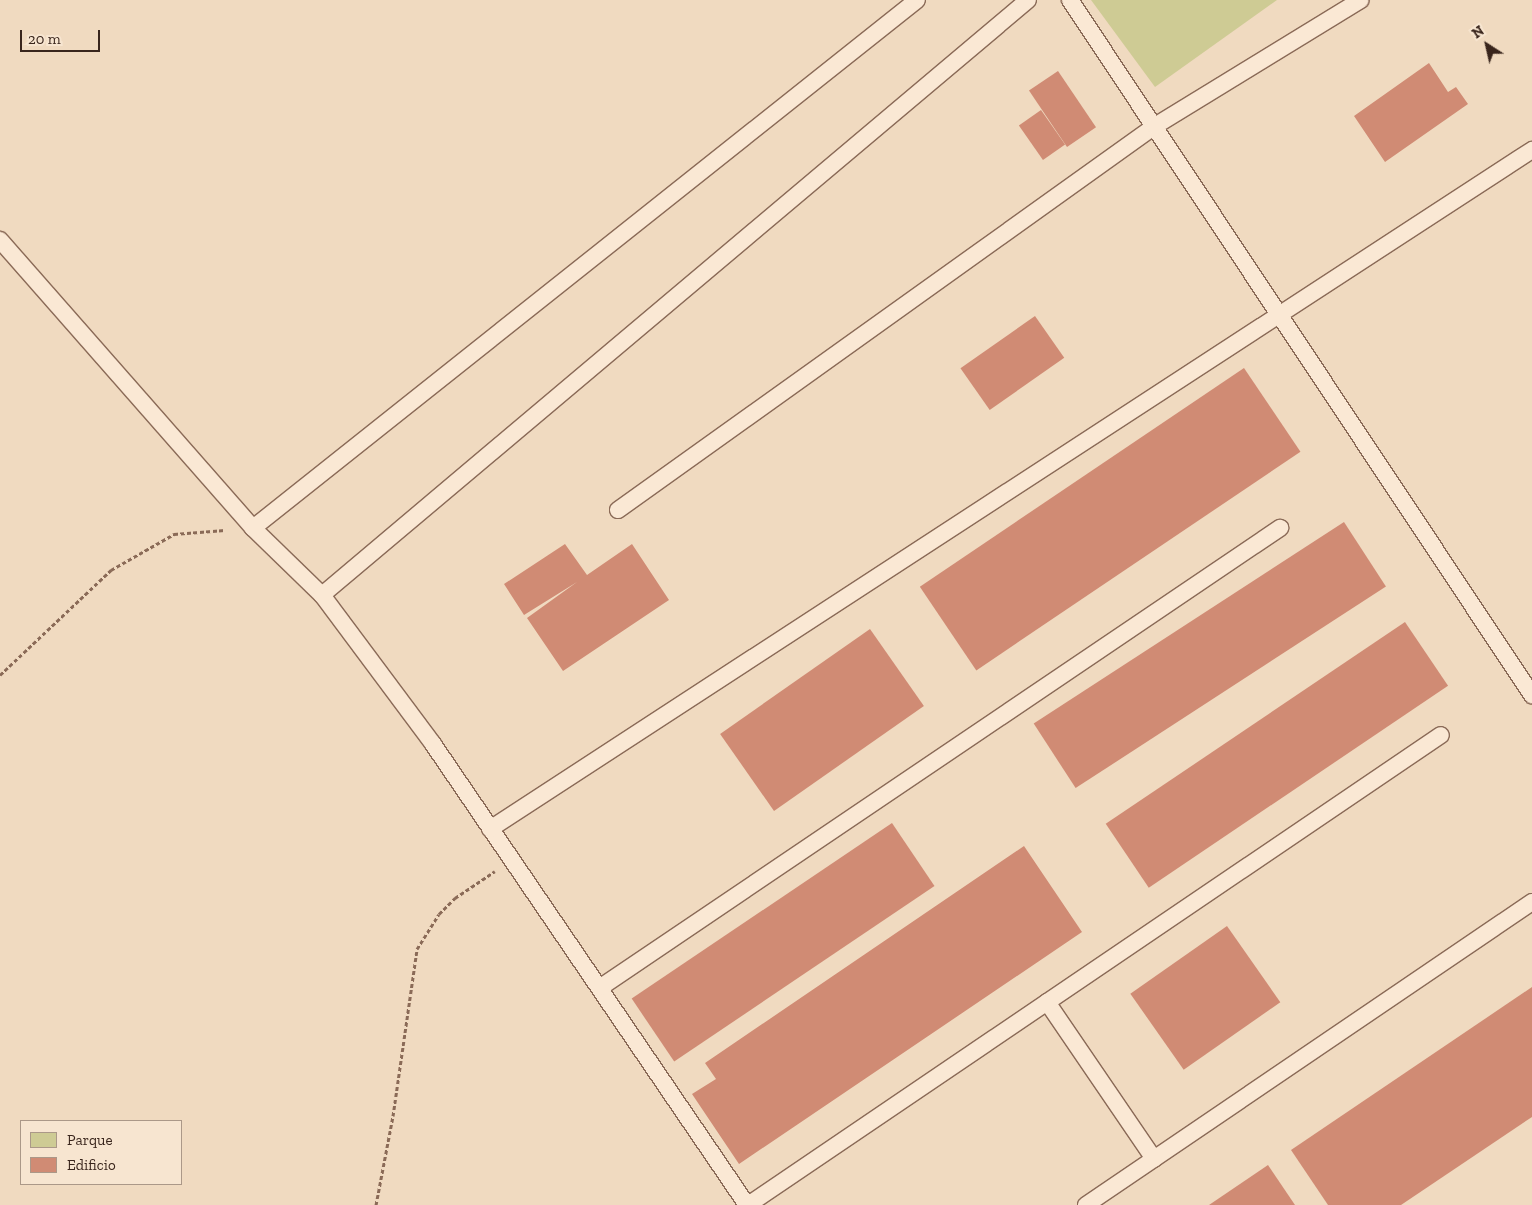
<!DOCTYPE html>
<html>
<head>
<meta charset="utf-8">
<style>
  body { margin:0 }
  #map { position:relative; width:1532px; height:1205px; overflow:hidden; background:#f0dac0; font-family:"Zilla Slab",serif }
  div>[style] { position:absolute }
  .green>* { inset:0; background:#cecb94 }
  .building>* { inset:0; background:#d08b74; transform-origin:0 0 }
  .path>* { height:3px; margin-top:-1.5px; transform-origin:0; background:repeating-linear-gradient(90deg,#8a6a57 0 4px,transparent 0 6.5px) }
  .roads { filter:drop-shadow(1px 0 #8a6a57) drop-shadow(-1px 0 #8a6a57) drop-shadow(0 1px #8a6a57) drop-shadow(0 -1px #8a6a57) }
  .service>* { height:16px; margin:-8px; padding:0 8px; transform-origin:8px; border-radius:8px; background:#fae8d4 }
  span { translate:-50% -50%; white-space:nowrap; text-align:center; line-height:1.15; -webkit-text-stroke:5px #f7e5d0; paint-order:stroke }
  .legend { position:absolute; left:20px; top:1120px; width:162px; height:65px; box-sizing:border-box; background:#f7e5d0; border:1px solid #ab9888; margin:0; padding:6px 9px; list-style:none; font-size:15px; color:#39251c }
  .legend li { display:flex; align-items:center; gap:10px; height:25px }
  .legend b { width:25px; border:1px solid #ab9888 }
  .north { position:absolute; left:1462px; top:20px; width:50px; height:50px; -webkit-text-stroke:4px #f7e5d0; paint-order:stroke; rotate:325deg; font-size:14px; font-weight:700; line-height:20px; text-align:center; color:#39251c }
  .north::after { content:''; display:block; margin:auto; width:18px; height:22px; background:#39251c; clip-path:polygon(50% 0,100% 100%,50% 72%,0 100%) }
  .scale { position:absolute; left:20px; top:30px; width:80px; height:22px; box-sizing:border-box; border:2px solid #39251c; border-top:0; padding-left:6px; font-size:15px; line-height:18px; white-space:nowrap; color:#39251c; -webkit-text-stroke:4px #f7e5d0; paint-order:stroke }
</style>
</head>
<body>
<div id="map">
  <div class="green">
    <div style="clip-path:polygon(1091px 0,1277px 0,1155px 87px)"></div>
  </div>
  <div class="building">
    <div style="clip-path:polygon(1429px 63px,1448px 92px,1456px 87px,1468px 104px,1385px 162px,1354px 116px)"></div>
    <div style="left:1058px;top:71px;width:68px;height:35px;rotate:56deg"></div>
    <div style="left:1041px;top:110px;width:42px;height:27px;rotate:55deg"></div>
    <div style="left:1035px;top:316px;width:51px;height:91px;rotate:55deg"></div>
    <div style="left:1244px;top:368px;width:101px;height:391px;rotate:56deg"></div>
    <div style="left:1344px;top:522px;width:77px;height:370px;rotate:57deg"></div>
    <div style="clip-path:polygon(565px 544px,587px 575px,632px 544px,669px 600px,563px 671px,527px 618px,577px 582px,524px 615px,504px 584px)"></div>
    <div style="left:1405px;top:622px;width:77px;height:361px;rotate:56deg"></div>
    <div style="left:870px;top:629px;width:94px;height:183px;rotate:55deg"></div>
    <div style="left:892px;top:823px;width:76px;height:314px;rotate:56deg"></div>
    <div style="clip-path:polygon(1024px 846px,1082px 932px,739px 1164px,692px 1094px,716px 1079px,705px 1063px)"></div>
    <div style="left:1227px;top:926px;width:93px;height:118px;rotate:55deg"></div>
    <div style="clip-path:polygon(1532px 987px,1532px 1117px,1401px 1205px,1328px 1205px,1291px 1150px)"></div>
    <div style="clip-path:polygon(1268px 1165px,1295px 1205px,1209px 1205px)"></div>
  </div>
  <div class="path">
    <div style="left:0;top:675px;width:153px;rotate:-43.4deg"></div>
    <div style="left:111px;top:570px;width:73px;rotate:-29.7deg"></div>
    <div style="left:174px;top:534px;width:51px;rotate:-4.5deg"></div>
    <div style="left:376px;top:1205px;width:91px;rotate:-79.2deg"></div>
    <div style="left:393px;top:1116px;width:169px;rotate:-81.8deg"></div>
    <div style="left:417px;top:949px;width:41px;rotate:-57.8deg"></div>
    <div style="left:439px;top:914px;width:23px;rotate:-45deg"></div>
    <div style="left:455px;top:898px;width:48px;rotate:-34deg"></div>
  </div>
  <div class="roads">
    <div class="service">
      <div style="left:1070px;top:0;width:835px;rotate:56.39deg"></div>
      <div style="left:0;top:240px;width:383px;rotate:48.7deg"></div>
      <div style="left:253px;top:528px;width:96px;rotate:44.2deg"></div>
      <div style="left:322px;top:595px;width:186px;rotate:53.3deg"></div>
      <div style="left:433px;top:744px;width:558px;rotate:55.74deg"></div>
      <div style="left:618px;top:510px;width:660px;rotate:-35.57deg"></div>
      <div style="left:1155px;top:126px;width:241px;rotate:-31.5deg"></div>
      <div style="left:253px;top:528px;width:848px;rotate:-38.49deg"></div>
      <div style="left:322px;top:595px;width:923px;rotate:-40.12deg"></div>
      <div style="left:490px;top:829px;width:1244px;rotate:-33.09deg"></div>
      <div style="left:601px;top:987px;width:820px;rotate:-34.06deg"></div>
      <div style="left:1047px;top:1002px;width:190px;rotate:55.7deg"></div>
      <div style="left:748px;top:1205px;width:837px;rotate:-34.15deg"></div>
      <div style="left:1086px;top:1205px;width:539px;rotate:-34.19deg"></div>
    </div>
  </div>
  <ul class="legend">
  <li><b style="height:14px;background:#cecb94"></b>Parque</li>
  <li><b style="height:14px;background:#d08b74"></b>Edificio</li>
  </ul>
  <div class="north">N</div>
  <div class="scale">20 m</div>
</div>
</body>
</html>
